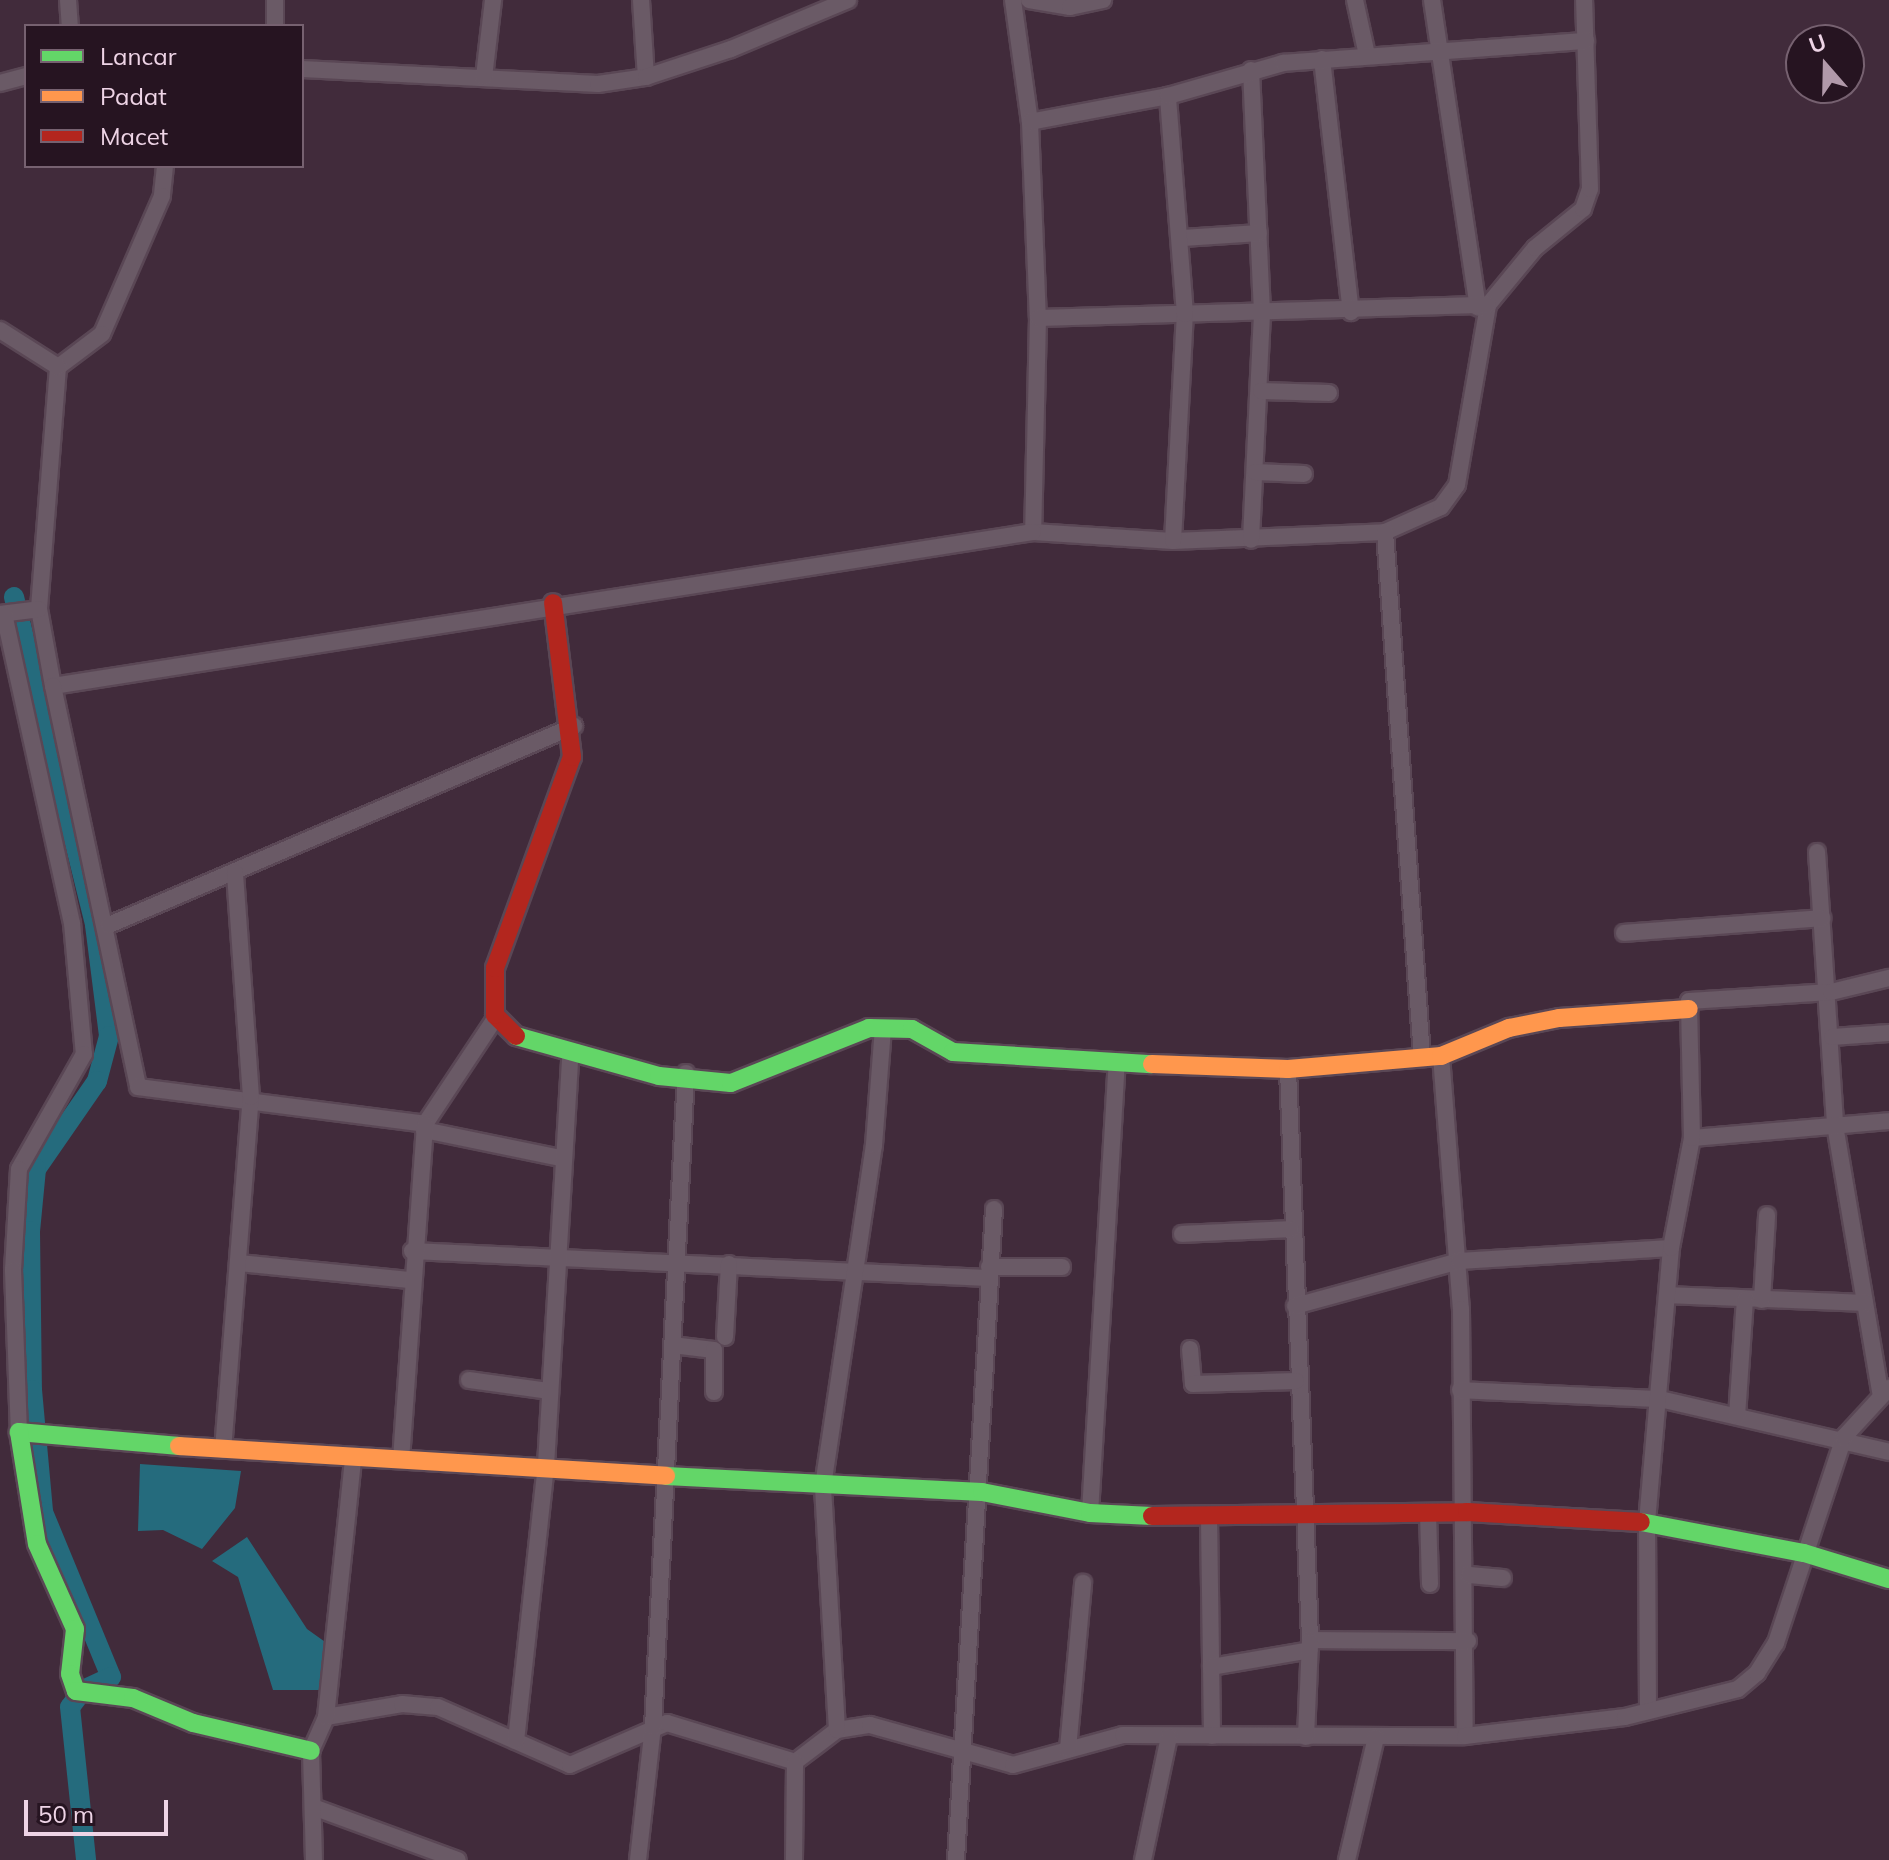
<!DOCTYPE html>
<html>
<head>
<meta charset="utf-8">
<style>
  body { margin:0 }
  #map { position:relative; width:1889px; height:1860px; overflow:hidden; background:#412b3b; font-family:Mulish,sans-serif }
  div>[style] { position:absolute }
  .water>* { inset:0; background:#256b7d }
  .canal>* { height:20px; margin:-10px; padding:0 10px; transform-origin:10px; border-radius:10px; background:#256b7d }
  .roads { filter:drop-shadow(2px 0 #5a4755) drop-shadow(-2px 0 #5a4755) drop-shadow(0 2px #5a4755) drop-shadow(0 -2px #5a4755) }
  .street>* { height:16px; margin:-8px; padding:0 8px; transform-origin:8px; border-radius:8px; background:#6a5a66 }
  .fast>* { height:18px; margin:-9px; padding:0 9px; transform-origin:9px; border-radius:9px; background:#63d668 }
  .slow>* { height:18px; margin:-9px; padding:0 9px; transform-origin:9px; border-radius:9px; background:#ff974d }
  .jam>* { height:18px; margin:-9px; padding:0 9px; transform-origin:9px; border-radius:9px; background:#b3261e }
  span { translate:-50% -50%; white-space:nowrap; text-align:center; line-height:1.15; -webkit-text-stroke:7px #261421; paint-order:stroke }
  .legend { position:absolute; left:24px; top:24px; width:280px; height:144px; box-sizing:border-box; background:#261421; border:2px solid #766170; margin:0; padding:10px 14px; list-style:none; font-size:24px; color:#eed4e6 }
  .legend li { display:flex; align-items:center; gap:16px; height:40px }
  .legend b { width:40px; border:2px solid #766170 }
  .north { position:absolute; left:1785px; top:24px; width:80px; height:80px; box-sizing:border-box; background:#261421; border:2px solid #766170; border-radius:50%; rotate:340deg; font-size:22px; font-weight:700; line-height:32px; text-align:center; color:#eed4e6 }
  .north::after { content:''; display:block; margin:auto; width:28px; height:36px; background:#b199aa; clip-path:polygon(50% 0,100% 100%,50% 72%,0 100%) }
  .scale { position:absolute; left:24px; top:1800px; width:144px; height:36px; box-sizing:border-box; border:4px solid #eed4e6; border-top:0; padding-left:10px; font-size:24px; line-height:28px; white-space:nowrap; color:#eed4e6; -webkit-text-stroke:6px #261421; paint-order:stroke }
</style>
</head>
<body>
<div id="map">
  <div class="water">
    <div style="clip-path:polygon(140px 1464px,241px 1471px,235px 1508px,202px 1549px,163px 1530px,138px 1531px)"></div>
    <div style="clip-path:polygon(247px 1537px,307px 1629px,328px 1644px,321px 1690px,273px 1690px,238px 1577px,212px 1561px)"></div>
  </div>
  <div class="canal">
    <div style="left:14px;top:597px;width:338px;rotate:76.1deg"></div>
    <div style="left:95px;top:925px;width:112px;rotate:82.8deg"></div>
    <div style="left:109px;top:1036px;width:47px;rotate:104.9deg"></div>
    <div style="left:97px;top:1081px;width:107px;rotate:124.7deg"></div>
    <div style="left:36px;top:1169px;width:62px;rotate:95.5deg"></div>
    <div style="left:30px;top:1231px;width:159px;rotate:89.3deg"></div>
    <div style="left:32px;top:1390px;width:122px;rotate:84.8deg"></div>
    <div style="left:43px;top:1512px;width:178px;rotate:67.6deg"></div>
    <div style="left:111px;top:1677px;width:31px;rotate:155deg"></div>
    <div style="left:83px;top:1690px;width:21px;rotate:127deg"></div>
    <div style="left:70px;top:1707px;width:154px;rotate:84deg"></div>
  </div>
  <div class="roads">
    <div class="street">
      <div style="left:68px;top:0;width:26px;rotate:86deg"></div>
      <div style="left:275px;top:0;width:26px;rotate:90deg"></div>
      <div style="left:641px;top:0;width:77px;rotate:86.3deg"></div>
      <div style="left:1013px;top:0;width:123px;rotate:82.1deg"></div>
      <div style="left:1030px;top:122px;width:196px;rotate:87.7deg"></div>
      <div style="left:1038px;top:318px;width:214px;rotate:91.3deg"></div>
      <div style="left:1033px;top:532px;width:140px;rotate:3.7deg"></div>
      <div style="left:1173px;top:541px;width:212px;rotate:-2.4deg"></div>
      <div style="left:1385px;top:532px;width:61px;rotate:-24.1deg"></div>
      <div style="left:1441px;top:507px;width:27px;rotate:-54deg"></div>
      <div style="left:1457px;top:485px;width:183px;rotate:-80.2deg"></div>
      <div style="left:1488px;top:305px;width:74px;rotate:-50.5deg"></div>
      <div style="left:1535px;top:248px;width:62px;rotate:-39.1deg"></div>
      <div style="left:1583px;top:209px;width:21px;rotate:-71deg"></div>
      <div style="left:1590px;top:189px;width:189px;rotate:-91.8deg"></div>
      <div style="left:1029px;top:0;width:42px;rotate:9.7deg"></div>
      <div style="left:1070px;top:7px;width:34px;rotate:-12deg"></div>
      <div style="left:1355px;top:0;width:56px;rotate:77.7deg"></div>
      <div style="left:1432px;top:0;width:311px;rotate:81.5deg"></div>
      <div style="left:1322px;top:59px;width:255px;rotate:83.5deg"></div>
      <div style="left:302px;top:69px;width:296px;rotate:2.9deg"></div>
      <div style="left:598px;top:84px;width:49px;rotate:-8.3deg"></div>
      <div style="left:646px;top:77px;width:89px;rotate:-18.2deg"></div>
      <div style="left:731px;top:49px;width:127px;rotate:-22.7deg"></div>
      <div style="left:1251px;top:70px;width:244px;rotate:87.4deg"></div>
      <div style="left:1262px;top:314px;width:226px;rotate:92.8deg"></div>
      <div style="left:484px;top:77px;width:78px;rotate:-83.3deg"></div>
      <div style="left:0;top:83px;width:27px;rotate:-15deg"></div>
      <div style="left:1030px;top:122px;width:140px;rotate:-10.7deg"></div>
      <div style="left:165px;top:166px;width:30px;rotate:96deg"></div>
      <div style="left:162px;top:196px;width:150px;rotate:113.5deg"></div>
      <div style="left:102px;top:334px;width:55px;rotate:143.1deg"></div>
      <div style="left:58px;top:367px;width:243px;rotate:94.5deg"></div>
      <div style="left:39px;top:609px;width:78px;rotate:79.7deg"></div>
      <div style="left:53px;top:686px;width:992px;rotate:-8.93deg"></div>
      <div style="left:1183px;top:238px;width:76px;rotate:-3.8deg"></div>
      <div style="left:1038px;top:318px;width:450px;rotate:-1.7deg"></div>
      <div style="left:0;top:330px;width:69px;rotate:32.5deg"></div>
      <div style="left:1261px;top:391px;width:68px;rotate:1.7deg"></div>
      <div style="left:1255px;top:472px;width:49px;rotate:2.3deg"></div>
      <div style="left:1385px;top:532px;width:526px;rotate:85.97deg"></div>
      <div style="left:1173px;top:541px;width:227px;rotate:-87deg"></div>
      <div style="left:1185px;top:314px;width:219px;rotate:-94.5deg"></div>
      <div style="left:1168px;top:96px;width:120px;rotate:-16deg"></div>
      <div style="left:1283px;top:63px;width:304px;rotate:-4.2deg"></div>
      <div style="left:0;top:614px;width:39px;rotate:-7deg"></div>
      <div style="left:4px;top:614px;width:316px;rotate:77.6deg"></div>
      <div style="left:72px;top:923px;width:132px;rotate:84.8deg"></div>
      <div style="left:84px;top:1054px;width:132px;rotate:119.5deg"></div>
      <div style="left:19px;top:1169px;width:101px;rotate:93.4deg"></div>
      <div style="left:13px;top:1270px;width:162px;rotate:87.9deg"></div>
      <div style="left:53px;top:686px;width:410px;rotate:78deg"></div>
      <div style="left:138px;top:1087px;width:289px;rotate:7.3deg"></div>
      <div style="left:425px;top:1124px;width:128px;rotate:-56.4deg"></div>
      <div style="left:1817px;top:852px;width:274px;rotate:86.2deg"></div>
      <div style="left:1835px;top:1125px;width:271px;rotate:80.4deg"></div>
      <div style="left:109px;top:925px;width:506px;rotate:-23.17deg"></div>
      <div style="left:1624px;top:933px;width:199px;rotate:-4.3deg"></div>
      <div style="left:1832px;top:1037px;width:57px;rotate:-4deg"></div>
      <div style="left:1441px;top:1056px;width:254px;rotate:85.5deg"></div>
      <div style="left:1461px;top:1309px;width:427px;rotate:89.5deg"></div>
      <div style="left:1288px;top:1069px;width:571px;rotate:87.79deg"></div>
      <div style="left:1310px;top:1640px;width:158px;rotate:0.4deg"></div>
      <div style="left:424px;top:1130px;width:140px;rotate:11.6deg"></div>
      <div style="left:1692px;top:1138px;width:198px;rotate:-4.9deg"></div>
      <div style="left:1182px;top:1234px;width:109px;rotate:-2.6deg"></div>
      <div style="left:412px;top:1251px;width:576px;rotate:2.69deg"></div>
      <div style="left:239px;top:1263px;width:171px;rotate:5.7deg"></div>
      <div style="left:989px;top:1267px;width:73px"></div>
      <div style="left:1667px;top:1295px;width:198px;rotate:2.3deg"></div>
      <div style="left:1762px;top:1300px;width:85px;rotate:-86.6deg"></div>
      <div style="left:1295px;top:1306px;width:170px;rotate:-15.3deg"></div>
      <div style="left:1459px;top:1261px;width:212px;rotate:-3.5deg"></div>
      <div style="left:725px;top:1337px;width:73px;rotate:-86.9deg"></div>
      <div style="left:672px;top:1345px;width:42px;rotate:6.8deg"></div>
      <div style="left:714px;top:1350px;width:42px;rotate:90deg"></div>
      <div style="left:1190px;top:1349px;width:35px;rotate:85deg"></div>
      <div style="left:1193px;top:1384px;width:103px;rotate:-1.7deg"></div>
      <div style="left:469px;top:1380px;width:81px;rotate:7.8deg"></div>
      <div style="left:1460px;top:1390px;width:200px;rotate:2.6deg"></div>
      <div style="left:1660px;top:1399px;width:235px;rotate:13deg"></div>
      <div style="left:1737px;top:1416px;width:117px;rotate:-86.1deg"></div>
      <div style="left:223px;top:1450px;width:354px;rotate:-85.5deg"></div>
      <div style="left:251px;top:1097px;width:225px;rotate:-94.1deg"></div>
      <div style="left:401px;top:1460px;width:337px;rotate:-85.9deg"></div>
      <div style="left:1428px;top:1512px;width:72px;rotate:88.4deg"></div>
      <div style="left:1090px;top:1513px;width:449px;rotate:-86.6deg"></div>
      <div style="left:1209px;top:1518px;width:218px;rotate:89.2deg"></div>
      <div style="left:1469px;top:1575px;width:34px;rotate:5deg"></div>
      <div style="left:1211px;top:1667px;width:100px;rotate:-9.7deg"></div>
      <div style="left:1648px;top:1711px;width:189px;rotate:-90.3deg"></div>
      <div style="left:1647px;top:1522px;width:275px;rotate:-85deg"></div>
      <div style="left:1671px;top:1248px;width:112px;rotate:-79.2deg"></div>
      <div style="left:1692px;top:1138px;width:137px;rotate:-91.3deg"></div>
      <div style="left:1689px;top:1001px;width:142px;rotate:-3.6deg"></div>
      <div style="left:1831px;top:992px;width:60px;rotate:-13.6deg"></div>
      <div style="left:326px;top:1717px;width:77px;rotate:-9.7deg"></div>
      <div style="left:402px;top:1704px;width:36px;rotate:5deg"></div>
      <div style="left:438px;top:1707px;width:144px;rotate:23.7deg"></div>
      <div style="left:570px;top:1765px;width:106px;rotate:-23.4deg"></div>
      <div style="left:667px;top:1723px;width:134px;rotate:16.9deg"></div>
      <div style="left:795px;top:1762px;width:53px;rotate:-37.3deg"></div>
      <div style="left:837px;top:1730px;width:33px;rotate:-9deg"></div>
      <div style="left:870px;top:1725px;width:148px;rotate:15.6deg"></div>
      <div style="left:1013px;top:1765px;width:114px;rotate:-15.3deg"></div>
      <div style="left:1123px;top:1735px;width:342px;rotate:0.2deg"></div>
      <div style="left:1465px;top:1736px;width:161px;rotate:-6.8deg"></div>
      <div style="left:1625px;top:1717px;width:116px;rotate:-13.9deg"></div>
      <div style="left:1738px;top:1689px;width:25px;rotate:-40deg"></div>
      <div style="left:1757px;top:1673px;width:36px;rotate:-58deg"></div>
      <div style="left:1776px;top:1643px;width:217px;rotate:-71.7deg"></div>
      <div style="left:1844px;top:1437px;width:67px;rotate:-47.4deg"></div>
      <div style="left:837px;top:1730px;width:244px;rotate:-93.3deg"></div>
      <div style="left:823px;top:1486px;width:345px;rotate:-81.5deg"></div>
      <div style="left:874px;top:1145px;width:117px;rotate:-85.6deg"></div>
      <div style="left:1306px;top:1737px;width:95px;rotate:-87.6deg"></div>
      <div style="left:516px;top:1741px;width:278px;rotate:-83.8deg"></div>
      <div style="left:546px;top:1465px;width:411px;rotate:-86.6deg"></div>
      <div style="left:1068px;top:1749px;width:167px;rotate:-84.8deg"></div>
      <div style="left:313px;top:1807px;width:154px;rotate:20.1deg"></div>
      <div style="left:314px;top:1860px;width:109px;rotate:-91.6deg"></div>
      <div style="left:311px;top:1751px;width:37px;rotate:-66deg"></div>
      <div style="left:326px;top:1717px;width:257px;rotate:-84deg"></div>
      <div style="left:638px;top:1860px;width:134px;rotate:-83.6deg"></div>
      <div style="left:653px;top:1727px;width:655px;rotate:-87.11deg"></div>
      <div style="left:794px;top:1860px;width:98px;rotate:-89.4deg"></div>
      <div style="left:956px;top:1860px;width:652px;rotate:-86.66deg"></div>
      <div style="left:1143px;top:1860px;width:126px;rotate:-78.1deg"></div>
      <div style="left:1347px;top:1860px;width:126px;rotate:-76.7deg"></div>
    </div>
    <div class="fast">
      <div style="left:516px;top:1036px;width:148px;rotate:15.6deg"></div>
      <div style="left:659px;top:1076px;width:72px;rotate:5.6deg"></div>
      <div style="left:731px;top:1083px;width:149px;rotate:-21.7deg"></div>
      <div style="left:869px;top:1028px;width:43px;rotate:1.3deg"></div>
      <div style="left:912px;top:1029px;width:47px;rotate:29.3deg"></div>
      <div style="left:953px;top:1052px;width:199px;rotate:3.5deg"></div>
      <div style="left:179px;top:1446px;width:161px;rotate:-175deg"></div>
      <div style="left:19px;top:1432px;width:113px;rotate:80.9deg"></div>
      <div style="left:37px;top:1544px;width:93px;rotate:65.9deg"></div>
      <div style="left:75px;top:1629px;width:45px;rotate:96.3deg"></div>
      <div style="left:70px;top:1674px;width:18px;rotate:71deg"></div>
      <div style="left:76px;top:1691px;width:57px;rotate:7deg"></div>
      <div style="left:133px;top:1698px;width:65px;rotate:22.6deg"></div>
      <div style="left:193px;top:1723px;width:121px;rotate:13.3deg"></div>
      <div style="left:666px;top:1476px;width:316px;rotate:2.9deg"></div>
      <div style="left:982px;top:1492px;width:110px;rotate:11deg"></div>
      <div style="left:1090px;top:1513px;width:62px;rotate:2.8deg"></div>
      <div style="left:1641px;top:1522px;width:166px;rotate:10.8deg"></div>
      <div style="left:1804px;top:1553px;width:89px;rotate:17deg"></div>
    </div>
    <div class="slow">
      <div style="left:1152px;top:1064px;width:136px;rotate:2.1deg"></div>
      <div style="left:1288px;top:1069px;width:154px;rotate:-4.9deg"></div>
      <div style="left:1441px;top:1056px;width:74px;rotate:-22.4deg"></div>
      <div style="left:1509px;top:1028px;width:51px;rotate:-11.3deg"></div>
      <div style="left:1559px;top:1018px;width:130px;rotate:-4deg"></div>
      <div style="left:179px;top:1446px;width:488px;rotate:3.5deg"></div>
    </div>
    <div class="jam">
      <div style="left:516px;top:1036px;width:30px;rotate:-135deg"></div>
      <div style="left:495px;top:1015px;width:47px;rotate:-90deg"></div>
      <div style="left:495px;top:968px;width:225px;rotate:-70deg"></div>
      <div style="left:572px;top:757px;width:155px;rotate:-97deg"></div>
      <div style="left:1152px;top:1516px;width:315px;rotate:-0.7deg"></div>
      <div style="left:1467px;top:1512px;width:174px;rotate:3.3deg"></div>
    </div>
  </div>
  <ul class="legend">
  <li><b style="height:10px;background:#63d668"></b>Lancar</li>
  <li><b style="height:10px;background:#ff974d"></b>Padat</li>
  <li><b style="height:10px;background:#b3261e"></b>Macet</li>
  </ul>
  <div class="north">U</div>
  <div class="scale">50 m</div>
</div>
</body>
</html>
